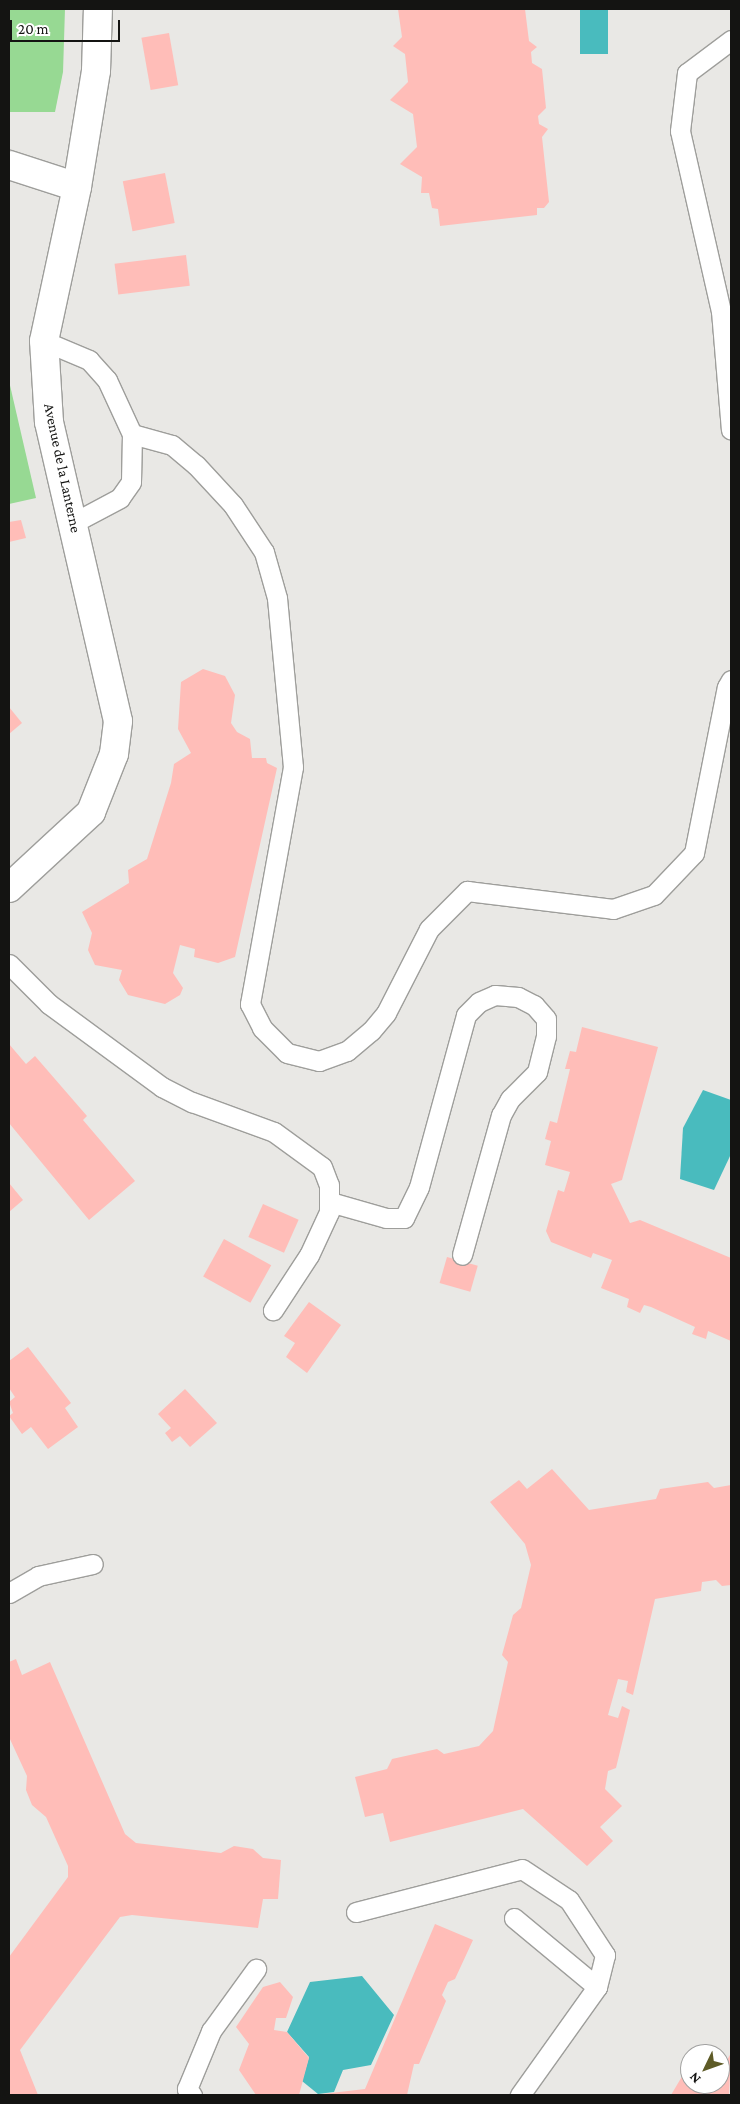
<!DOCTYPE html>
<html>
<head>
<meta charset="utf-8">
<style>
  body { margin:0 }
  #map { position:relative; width:740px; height:2104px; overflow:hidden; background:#e9e8e5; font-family:"Crimson Pro",serif }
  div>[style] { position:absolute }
  .green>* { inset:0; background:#97d993 }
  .water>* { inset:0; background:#49bbbe; transform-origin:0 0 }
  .building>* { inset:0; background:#ffbdb8; transform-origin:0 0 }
  .roads { filter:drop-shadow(1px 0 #9e9e9b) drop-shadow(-1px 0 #9e9e9b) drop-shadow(0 1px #9e9e9b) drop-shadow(0 -1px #9e9e9b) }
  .lane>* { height:19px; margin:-9.5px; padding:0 9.5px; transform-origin:9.5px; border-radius:9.5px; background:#fff }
  .street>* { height:28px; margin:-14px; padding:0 14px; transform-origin:14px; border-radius:14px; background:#fff }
  .secondary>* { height:28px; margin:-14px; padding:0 14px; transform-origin:14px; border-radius:14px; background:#fff }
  span { translate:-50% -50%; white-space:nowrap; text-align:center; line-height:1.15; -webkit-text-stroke:4px #fff; paint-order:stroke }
  .street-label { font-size:15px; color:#141412 }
  .frame { position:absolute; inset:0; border:10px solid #141412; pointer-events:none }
  .north { position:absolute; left:680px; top:2044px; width:50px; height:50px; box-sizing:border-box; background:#fff; border:1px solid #a1a1a0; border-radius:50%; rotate:228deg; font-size:14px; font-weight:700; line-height:20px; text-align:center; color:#141412 }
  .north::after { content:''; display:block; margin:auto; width:18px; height:22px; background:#5e5b27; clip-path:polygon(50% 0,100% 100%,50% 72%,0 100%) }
  .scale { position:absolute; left:10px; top:20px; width:110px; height:22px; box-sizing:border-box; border:2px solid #141412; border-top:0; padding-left:6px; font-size:15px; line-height:18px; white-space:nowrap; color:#141412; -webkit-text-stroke:4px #fff; paint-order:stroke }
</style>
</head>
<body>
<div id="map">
  <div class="green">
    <div style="clip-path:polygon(9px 9px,65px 9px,63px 72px,55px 112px,9px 112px)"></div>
    <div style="clip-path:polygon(9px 381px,36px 498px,9px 504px)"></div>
  </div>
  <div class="water">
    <div style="left:580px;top:9px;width:28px;height:45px"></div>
    <div style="clip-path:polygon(703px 1090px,731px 1100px,731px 1154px,714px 1190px,680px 1179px,683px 1128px)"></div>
    <div style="clip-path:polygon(362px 1976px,394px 2015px,371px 2065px,343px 2070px,334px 2092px,318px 2094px,302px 2081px,309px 2057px,287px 2032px,310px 1982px)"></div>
  </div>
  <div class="building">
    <div style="clip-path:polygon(398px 9px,525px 9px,529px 41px,537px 47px,531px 52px,532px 63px,542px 69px,546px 108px,538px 116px,539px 124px,548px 129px,542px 137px,549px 202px,544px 208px,537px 208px,537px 215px,440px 226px,438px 209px,432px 208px,429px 193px,421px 193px,422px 177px,400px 164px,417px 147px,413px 114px,390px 100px,408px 82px,405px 54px,393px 46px,402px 37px)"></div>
    <div style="left:169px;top:33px;width:53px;height:28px;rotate:80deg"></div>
    <div style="left:165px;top:173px;width:51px;height:43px;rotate:79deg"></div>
    <div style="left:186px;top:255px;width:31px;height:72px;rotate:83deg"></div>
    <div style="clip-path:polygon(21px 520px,26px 538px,9px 542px,9px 522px)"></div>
    <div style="clip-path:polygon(203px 669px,225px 676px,235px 695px,231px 723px,237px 732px,250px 739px,252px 758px,266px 758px,267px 763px,277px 768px,235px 957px,218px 963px,194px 957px,195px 949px,180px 945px,173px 973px,183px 988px,180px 995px,165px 1004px,128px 995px,119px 980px,122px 970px,95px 965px,88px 950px,92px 933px,82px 912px,129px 883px,128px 870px,147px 859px,171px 783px,174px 764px,191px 753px,178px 729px,181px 682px)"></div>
    <div style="clip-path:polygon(9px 707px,22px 723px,9px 734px)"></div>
    <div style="clip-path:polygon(582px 1027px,658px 1047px,622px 1180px,611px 1184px,630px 1223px,640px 1220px,731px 1258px,731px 1341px,708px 1331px,706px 1339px,692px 1334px,695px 1327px,651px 1307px,644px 1305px,640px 1313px,627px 1307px,629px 1299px,601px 1288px,612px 1260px,593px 1253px,591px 1258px,551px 1242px,546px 1231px,558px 1190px,564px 1192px,570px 1172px,545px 1165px,551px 1141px,545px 1139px,550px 1121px,557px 1123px,570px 1069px,565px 1069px,570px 1051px,576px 1052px)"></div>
    <div style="clip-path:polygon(9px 1044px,26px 1064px,35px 1056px,87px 1116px,83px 1120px,135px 1181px,89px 1220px,9px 1123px)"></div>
    <div style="clip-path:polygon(9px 1183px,23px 1200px,9px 1212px)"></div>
    <div style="left:263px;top:1204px;width:39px;height:36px;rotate:24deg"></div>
    <div style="left:224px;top:1239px;width:54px;height:43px;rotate:29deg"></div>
    <div style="left:447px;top:1257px;width:32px;height:27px;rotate:16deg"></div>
    <div style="clip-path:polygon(309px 1302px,341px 1325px,307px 1373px,286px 1357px,295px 1343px,284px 1336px)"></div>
    <div style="clip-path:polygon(28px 1347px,71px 1403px,65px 1408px,78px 1427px,48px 1449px,31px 1427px,22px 1434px,9px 1416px,13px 1413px,9px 1402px,15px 1397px,9px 1388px,9px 1361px)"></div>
    <div style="clip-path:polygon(185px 1389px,217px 1423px,190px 1447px,180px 1436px,172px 1442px,165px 1433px,171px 1428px,158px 1414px)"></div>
    <div style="clip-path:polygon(552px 1469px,589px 1510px,656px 1499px,660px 1489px,708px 1482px,714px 1488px,731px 1485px,731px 1585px,722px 1586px,716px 1580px,702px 1582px,701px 1591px,655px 1599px,633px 1695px,626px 1692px,628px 1681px,618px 1679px,608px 1715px,618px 1718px,622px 1706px,630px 1710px,616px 1768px,608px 1771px,605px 1789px,622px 1806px,600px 1827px,613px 1841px,587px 1866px,523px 1809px,390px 1842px,383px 1813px,365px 1817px,355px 1777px,387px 1769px,392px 1759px,437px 1749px,444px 1754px,479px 1746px,493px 1731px,508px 1662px,502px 1655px,513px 1615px,521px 1608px,531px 1565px,525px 1544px,490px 1502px,519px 1480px,527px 1489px)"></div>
    <div style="clip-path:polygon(16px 1659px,22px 1675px,50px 1662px,125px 1834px,136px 1843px,221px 1853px,234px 1846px,253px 1849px,263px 1858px,281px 1860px,278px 1899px,263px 1899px,258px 1928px,132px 1915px,120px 1917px,20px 2050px,38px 2095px,9px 2095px,9px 1957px,68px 1877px,68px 1866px,46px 1817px,32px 1805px,26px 1790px,27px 1776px,9px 1737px,9px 1662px)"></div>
    <div style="clip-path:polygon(435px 1924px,473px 1940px,455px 1979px,448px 1982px,442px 1995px,446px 2001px,419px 2064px,414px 2064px,407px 2095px,314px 2095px,365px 2089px)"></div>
    <div style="clip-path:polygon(280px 1982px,293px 1997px,286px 2018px,276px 2018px,274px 2030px,287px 2032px,309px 2058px,299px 2095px,256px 2095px,239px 2070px,249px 2044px,236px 2027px,263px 1987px)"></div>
    <div style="clip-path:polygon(700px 2046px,714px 2054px,695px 2054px)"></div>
    <div style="clip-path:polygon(731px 2053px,729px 2095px,671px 2095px,690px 2063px,690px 2084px,720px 2084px,720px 2058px,726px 2062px)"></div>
  </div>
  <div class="roads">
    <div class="lane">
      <div style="left:731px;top:40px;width:55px;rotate:143.1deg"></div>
      <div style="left:687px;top:73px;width:58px;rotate:96.9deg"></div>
      <div style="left:680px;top:131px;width:185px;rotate:77.2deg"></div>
      <div style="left:721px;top:311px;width:119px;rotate:85.2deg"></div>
      <div style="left:44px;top:341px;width:49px;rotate:22.9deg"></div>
      <div style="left:89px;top:360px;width:27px;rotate:48deg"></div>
      <div style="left:107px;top:380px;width:60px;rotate:65.2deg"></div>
      <div style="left:132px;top:434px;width:48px;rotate:91.2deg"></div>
      <div style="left:131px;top:482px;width:19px;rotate:125deg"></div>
      <div style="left:120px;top:498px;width:53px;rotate:152deg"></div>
      <div style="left:132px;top:434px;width:41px;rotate:15.4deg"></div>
      <div style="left:172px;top:445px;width:31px;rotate:40deg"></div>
      <div style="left:196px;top:465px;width:54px;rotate:47.2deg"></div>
      <div style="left:233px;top:505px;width:56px;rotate:56.6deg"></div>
      <div style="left:264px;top:552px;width:48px;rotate:74.2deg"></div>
      <div style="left:277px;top:598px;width:170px;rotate:84.6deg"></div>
      <div style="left:293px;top:767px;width:241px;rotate:100.3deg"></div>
      <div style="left:250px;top:1004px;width:27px;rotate:63deg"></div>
      <div style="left:262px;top:1028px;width:35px;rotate:45deg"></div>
      <div style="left:287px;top:1053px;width:33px;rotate:14deg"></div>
      <div style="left:319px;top:1061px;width:30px;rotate:-20deg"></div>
      <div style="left:347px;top:1051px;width:31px;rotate:-40deg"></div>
      <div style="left:371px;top:1031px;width:23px;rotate:-50deg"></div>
      <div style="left:386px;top:1013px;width:94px;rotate:-62.9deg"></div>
      <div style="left:429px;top:929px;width:54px;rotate:-45deg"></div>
      <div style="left:467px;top:891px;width:147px;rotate:7deg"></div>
      <div style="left:613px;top:909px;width:43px;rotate:-18.9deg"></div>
      <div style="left:654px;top:895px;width:58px;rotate:-46.4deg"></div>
      <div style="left:694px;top:853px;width:169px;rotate:-78.8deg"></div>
      <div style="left:727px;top:687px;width:8px;rotate:-60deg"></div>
      <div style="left:9px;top:964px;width:57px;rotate:45deg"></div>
      <div style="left:49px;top:1004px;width:140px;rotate:36.3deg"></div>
      <div style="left:162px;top:1087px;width:34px;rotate:27deg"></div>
      <div style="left:192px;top:1102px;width:87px;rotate:20.1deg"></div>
      <div style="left:274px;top:1132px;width:59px;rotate:36.1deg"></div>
      <div style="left:322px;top:1167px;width:19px;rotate:69deg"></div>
      <div style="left:329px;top:1185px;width:27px;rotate:90deg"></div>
      <div style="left:329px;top:1212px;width:47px;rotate:114.9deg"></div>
      <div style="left:309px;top:1255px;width:66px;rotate:123.2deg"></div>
      <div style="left:330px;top:1202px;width:58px;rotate:15.9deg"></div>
      <div style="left:386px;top:1218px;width:18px"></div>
      <div style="left:404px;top:1218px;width:34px;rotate:-64deg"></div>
      <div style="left:419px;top:1187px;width:178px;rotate:-74.7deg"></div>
      <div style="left:466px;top:1015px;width:18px;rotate:-45deg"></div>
      <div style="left:479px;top:1002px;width:17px;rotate:-24deg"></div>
      <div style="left:495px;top:995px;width:23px;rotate:5deg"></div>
      <div style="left:518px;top:997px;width:18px;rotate:27deg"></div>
      <div style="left:534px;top:1005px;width:18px;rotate:49deg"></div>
      <div style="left:546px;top:1019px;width:17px;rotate:90deg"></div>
      <div style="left:546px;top:1036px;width:37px;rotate:104deg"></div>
      <div style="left:537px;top:1072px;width:38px;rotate:135deg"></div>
      <div style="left:510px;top:1099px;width:18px;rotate:119deg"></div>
      <div style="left:501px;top:1115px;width:145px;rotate:105.6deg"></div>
      <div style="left:9px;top:1593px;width:34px;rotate:-30deg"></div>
      <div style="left:38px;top:1576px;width:56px;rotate:-12.3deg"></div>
      <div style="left:356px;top:1912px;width:171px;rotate:-14.5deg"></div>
      <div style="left:522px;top:1869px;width:56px;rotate:33.4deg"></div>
      <div style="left:569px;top:1900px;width:66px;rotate:56.8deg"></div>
      <div style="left:605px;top:1955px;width:33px;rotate:104deg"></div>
      <div style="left:597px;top:1987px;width:133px;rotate:125.5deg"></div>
      <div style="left:514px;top:1918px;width:108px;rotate:39.7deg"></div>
      <div style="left:192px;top:2095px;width:8px;rotate:-130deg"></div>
      <div style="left:187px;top:2089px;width:63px;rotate:-67.5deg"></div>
      <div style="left:211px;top:2031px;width:77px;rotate:-54deg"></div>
    </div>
    <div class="street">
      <div style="left:9px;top:165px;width:71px;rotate:17.9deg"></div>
    </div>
    <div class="secondary">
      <div style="left:9px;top:888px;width:112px;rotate:-42.8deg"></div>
      <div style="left:91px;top:812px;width:62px;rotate:-68.4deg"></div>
      <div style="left:114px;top:754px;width:33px;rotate:-83deg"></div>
      <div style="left:118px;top:721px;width:307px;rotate:-103deg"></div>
      <div style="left:49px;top:422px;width:81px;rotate:-93.5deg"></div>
      <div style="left:44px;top:341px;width:157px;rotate:-77.9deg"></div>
      <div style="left:77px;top:187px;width:118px;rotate:-80.7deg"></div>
      <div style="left:96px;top:71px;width:62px;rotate:-88.2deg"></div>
    </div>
  </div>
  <div class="street-label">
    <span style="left:62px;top:468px;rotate:78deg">Avenue de la Lanterne</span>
  </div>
  <div class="frame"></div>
  <div class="north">N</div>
  <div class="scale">20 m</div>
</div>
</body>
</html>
